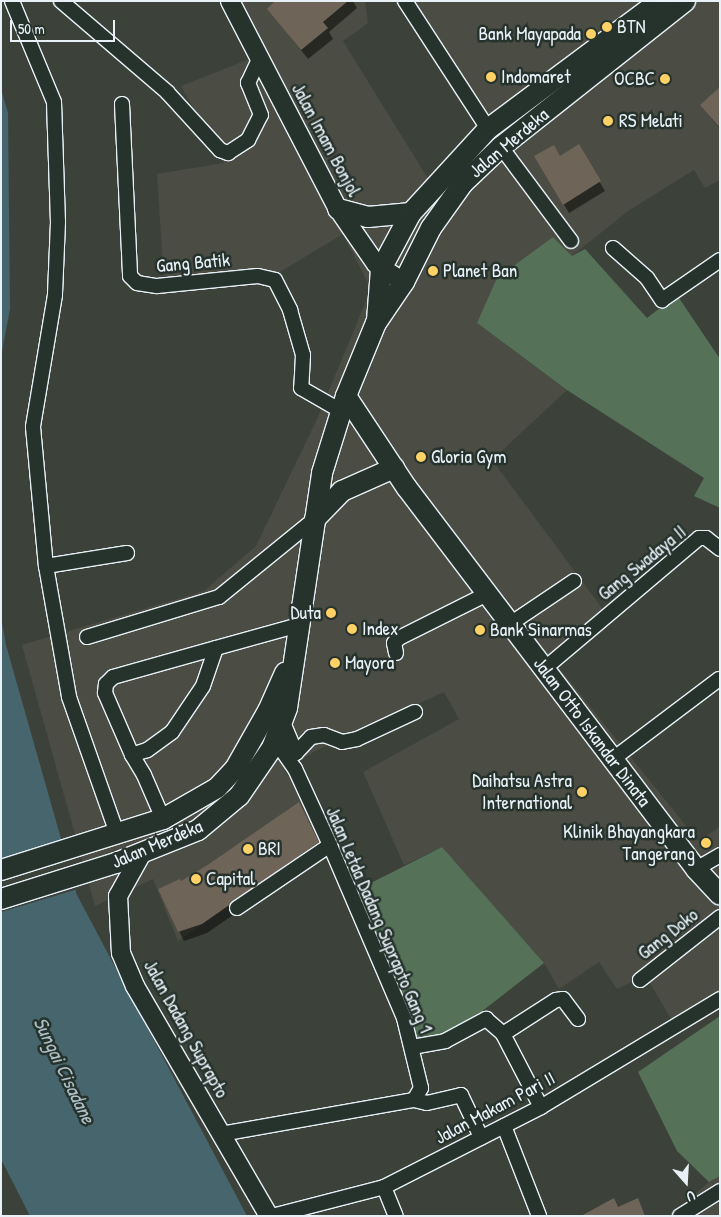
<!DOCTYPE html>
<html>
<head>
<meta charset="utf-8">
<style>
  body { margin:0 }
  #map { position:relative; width:721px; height:1217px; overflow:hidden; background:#3c423a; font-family:"Patrick Hand",sans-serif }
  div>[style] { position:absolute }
  .built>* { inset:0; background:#4b4c43 }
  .green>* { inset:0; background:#557158 }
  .water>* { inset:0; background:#46656d }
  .pier>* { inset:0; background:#3c423a }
  .shadow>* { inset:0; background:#0007 }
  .building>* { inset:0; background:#6f6458 }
  .roads { filter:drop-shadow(1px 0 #e8f1f8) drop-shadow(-1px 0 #e8f1f8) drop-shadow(0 1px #e8f1f8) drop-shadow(0 -1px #e8f1f8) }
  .minor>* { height:14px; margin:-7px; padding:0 7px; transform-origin:7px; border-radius:7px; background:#26332d }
  .major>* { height:18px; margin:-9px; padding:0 9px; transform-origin:9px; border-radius:9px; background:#26332d }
  .highway>* { height:20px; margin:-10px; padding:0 10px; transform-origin:10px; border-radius:10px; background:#26332d }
  .dots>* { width:14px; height:14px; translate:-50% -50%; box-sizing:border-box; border:2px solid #26332d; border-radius:50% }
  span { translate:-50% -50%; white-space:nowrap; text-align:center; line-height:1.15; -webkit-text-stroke:5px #26332d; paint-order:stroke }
  .poi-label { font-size:19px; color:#e8f1f8 }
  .left { translate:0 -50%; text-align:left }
  .right { translate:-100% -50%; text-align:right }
  .street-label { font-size:19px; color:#e8f1f8 }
  .water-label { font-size:20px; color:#afc0c7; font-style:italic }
  .frame { position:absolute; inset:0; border:2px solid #e8f1f8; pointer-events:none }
  .north { position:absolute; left:661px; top:1157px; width:50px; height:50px; -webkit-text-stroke:4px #26332d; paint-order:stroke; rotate:161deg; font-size:14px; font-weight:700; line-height:20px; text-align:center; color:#e8f1f8 }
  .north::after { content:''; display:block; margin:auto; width:18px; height:22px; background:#e8f1f8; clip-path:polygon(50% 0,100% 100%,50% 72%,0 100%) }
  .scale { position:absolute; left:10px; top:20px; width:105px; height:22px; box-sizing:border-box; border:2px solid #e8f1f8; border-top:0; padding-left:6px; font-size:15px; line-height:18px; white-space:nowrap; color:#e8f1f8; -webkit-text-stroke:4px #26332d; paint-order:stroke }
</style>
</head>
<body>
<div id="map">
  <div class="built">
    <div style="clip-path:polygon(222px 1px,365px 1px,368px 23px,343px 41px,435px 190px,494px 135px,411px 1px,720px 1px,720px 180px,705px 188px,694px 170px,628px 211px,572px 256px,553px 237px,477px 323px,567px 390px,492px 460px,608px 616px,552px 659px,699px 842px,720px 826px,720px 1009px,679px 1032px,645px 975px,617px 989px,599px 962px,559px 989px,544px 963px,442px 847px,404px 865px,363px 772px,459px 719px,444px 692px,317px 750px,284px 770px,332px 836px,178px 941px,153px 879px,95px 906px,22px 645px,204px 591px,256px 546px,317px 419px,371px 289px,343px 234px,278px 273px,164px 282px,157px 174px,224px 163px,181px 86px,252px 58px)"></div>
    <div style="clip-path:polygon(720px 1176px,720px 1216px,670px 1216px,709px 1182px)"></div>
  </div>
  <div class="green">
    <div style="clip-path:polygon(553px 237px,572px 256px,585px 249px,647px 318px,677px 295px,720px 359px,720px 508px,694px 496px,704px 478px,567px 390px,477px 323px,497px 278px)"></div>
    <div style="clip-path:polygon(442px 847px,544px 963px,445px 1040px,418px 1040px,359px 889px)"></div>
    <div style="clip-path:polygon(720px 1016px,720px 1176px,709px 1182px,677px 1151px,638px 1072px)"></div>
  </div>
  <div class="water">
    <div style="clip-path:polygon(1px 89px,8px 113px,10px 309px,1px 357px)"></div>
    <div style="clip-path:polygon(1px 617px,6px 645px,77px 895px,247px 1216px,30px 1216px,1px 1159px)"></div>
  </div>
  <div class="pier">
    <div style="clip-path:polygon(65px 847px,78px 889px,1px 912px,1px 866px)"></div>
  </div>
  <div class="shadow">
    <div style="clip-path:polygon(279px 1px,353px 1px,357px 8px,329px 32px,333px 39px,308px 59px,268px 9px)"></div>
    <div style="clip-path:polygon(720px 89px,720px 129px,701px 105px)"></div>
    <div style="clip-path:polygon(578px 146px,605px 191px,569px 213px,536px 157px,560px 158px)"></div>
    <div style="clip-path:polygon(304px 813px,324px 852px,207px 933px,184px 941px,179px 931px,181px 883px)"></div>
  </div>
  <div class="building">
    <div style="clip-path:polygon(275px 1px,348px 1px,323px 22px,328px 28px,301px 50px,267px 9px)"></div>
    <div style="clip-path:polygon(720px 87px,720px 128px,700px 105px)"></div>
    <div style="clip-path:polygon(579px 144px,601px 181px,563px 205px,534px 156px,554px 145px,560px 156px)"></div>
    <div style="clip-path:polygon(299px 802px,319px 842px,202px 924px,178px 932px,158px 889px,180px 879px,181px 881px,209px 864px)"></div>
    <div style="clip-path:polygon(614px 1198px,618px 1207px,638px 1198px,645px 1216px,581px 1216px)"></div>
  </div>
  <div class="roads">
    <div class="minor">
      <div style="left:12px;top:1px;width:109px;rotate:67.4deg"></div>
      <div style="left:54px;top:102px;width:120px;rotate:88.1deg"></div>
      <div style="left:58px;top:222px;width:73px;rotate:92.4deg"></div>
      <div style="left:55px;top:295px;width:134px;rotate:99.5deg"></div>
      <div style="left:33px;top:427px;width:140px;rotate:84.7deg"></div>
      <div style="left:46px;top:566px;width:133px;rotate:80deg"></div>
      <div style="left:69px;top:697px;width:144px;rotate:70.6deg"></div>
      <div style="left:61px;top:1px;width:140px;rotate:40.6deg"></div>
      <div style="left:167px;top:92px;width:79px;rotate:47.6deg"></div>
      <div style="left:220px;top:150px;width:9px;rotate:21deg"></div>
      <div style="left:228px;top:153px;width:24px;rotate:-33deg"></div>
      <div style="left:248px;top:140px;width:28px;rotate:-63deg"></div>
      <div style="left:261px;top:115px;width:35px;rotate:-112deg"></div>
      <div style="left:248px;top:83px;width:26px;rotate:-65deg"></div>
      <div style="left:405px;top:1px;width:153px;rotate:57deg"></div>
      <div style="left:122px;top:104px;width:172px;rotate:87.3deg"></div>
      <div style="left:130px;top:276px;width:10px;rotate:45deg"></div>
      <div style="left:137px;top:283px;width:20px;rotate:9deg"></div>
      <div style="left:157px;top:286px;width:101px;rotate:-5.7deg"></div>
      <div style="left:258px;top:276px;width:17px;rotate:13deg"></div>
      <div style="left:275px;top:280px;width:34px;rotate:63deg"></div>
      <div style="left:290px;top:310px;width:47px;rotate:73.9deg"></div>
      <div style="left:303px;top:355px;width:33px;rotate:93deg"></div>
      <div style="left:301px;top:388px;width:46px;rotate:29.9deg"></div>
      <div style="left:501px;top:147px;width:117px;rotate:53.3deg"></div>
      <div style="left:613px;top:248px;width:45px;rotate:41.4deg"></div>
      <div style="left:647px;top:278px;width:27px;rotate:56deg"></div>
      <div style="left:662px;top:300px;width:70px;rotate:-34.6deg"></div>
      <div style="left:46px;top:566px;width:82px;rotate:-9.1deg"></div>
      <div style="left:510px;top:624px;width:77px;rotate:-33.9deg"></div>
      <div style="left:87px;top:637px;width:138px;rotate:-16.9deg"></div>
      <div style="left:219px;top:597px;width:124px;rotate:-39.1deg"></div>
      <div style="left:216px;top:648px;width:40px;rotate:108.9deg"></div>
      <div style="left:203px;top:686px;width:55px;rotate:124deg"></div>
      <div style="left:172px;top:732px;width:31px;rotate:144deg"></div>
      <div style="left:147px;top:750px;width:16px;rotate:162deg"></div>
      <div style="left:132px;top:755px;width:68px;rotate:-113.5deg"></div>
      <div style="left:105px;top:693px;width:9px;rotate:-84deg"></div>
      <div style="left:106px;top:684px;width:10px;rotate:-45deg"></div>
      <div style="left:113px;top:677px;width:107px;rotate:-15.7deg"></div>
      <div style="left:216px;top:648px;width:86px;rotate:-15.5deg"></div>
      <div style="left:396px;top:653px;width:10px;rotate:-101deg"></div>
      <div style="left:394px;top:643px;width:7px;rotate:-45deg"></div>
      <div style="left:399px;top:638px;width:98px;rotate:-26.6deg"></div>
      <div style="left:544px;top:669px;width:203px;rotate:-40.2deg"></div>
      <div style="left:699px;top:538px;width:7px"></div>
      <div style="left:706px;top:538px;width:18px;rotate:38deg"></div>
      <div style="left:282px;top:720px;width:36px;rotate:67deg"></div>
      <div style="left:296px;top:753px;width:22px;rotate:-47deg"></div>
      <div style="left:311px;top:737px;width:13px;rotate:-9deg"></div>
      <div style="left:324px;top:735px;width:19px;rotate:21deg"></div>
      <div style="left:342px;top:742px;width:15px;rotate:-11deg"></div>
      <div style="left:357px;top:739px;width:64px;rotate:-25deg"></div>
      <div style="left:132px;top:755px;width:23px;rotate:59deg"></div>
      <div style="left:144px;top:775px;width:48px;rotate:66.6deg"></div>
      <div style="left:613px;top:759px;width:133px;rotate:-37deg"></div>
      <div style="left:696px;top:869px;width:28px;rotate:-30deg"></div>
      <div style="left:237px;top:908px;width:112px;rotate:-34.1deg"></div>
      <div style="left:640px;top:980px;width:102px;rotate:-38.2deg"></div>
      <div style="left:503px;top:1034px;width:63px;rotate:-32.7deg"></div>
      <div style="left:556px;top:1000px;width:7px;rotate:-8deg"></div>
      <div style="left:563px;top:999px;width:25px;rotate:53deg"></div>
      <div style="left:412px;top:1047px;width:34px;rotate:-10deg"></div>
      <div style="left:445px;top:1041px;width:47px;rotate:-28.2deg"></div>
      <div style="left:486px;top:1019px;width:23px;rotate:41deg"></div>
      <div style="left:503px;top:1034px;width:82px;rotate:62.5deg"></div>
      <div style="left:414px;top:1100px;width:13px;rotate:13deg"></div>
      <div style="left:427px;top:1103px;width:35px;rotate:-13deg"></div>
      <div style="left:461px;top:1095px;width:47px;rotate:64.5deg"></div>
      <div style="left:504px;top:1126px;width:97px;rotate:68.7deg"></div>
      <div style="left:221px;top:1134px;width:196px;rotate:-10deg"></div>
      <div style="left:414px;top:1100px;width:14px;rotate:-60deg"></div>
      <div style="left:421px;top:1088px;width:72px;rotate:-103.7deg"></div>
      <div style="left:404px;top:1018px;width:188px;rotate:-113.2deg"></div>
      <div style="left:330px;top:845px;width:84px;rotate:-114.7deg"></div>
      <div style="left:295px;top:769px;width:35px;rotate:-125deg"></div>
      <div style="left:384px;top:1187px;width:31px;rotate:68deg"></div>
      <div style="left:272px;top:1216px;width:116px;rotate:-14.5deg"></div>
      <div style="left:384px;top:1187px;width:176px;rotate:-27deg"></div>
      <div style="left:541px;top:1107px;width:209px;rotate:-31.1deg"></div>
      <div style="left:680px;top:1216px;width:47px;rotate:-32deg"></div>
    </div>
    <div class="major">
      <div style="left:230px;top:1px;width:234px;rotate:62.6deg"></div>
      <div style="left:338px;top:209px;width:67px;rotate:55.4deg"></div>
      <div style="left:376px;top:264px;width:33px;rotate:33deg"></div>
      <div style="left:142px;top:853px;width:49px;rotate:119.2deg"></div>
      <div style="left:118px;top:896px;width:57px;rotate:87deg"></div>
      <div style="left:121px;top:953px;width:36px;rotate:67deg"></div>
      <div style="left:135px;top:986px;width:266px;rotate:59.8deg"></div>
    </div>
    <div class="highway">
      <div style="left:338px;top:209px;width:31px;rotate:15deg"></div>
      <div style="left:368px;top:217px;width:43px;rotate:-5.3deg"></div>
      <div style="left:377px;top:321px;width:52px;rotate:-85.6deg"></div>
      <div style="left:381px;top:269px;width:64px;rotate:-61.8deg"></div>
      <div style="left:411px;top:213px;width:114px;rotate:-47.5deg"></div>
      <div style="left:488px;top:129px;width:214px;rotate:-36.7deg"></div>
      <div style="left:346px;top:396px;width:110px;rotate:56.5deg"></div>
      <div style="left:407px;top:488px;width:478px;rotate:52.8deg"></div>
      <div style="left:696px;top:869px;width:35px;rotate:47deg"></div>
      <div style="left:315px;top:519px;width:39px;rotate:-46deg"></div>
      <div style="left:342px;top:491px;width:57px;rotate:-23.9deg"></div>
      <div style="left:1px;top:870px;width:170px;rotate:-17.5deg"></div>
      <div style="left:163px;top:819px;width:62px;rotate:-29.9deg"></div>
      <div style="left:217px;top:788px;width:26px;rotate:-47deg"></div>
      <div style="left:235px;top:769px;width:67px;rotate:-60.4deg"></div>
      <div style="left:268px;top:711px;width:42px;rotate:-65.9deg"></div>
      <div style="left:1px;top:899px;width:121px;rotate:-17.4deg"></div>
      <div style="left:116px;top:863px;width:88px;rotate:-21.9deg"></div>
      <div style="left:198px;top:830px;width:53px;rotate:-39.7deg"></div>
      <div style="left:239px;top:796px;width:58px;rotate:-55.5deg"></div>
      <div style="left:272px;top:748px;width:43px;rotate:-69.4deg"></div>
      <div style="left:287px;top:708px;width:238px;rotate:-81.5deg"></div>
      <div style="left:322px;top:473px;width:81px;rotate:-72.7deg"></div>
      <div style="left:346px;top:396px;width:79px;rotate:-67.7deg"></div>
      <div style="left:376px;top:323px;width:50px;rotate:-55.7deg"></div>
      <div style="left:404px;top:282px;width:60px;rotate:-63.4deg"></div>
      <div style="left:431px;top:228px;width:55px;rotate:-54.6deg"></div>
      <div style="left:463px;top:183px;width:52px;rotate:-43.5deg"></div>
      <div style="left:501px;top:147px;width:235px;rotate:-38.4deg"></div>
    </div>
  </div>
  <div class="dots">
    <div style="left:607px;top:27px;background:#ffd166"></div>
    <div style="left:591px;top:34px;background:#ffd166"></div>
    <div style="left:491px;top:77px;background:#ffd166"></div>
    <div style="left:665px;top:79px;background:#ffd166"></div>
    <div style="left:608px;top:121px;background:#ffd166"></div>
    <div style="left:433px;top:271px;background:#ffd166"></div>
    <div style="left:421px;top:457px;background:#ffd166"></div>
    <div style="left:331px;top:613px;background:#ffd166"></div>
    <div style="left:352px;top:629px;background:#ffd166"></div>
    <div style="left:480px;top:630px;background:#ffd166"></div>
    <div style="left:335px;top:663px;background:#ffd166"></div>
    <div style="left:582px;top:792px;background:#ffd166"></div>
    <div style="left:706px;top:843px;background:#ffd166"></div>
    <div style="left:248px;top:849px;background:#ffd166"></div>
    <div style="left:196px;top:879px;background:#ffd166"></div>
  </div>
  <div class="poi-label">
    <span class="left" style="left:617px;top:27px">BTN</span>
    <span class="right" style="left:581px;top:34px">Bank Mayapada</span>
    <span class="left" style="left:501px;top:77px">Indomaret</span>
    <span class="right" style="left:655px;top:79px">OCBC</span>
    <span class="left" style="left:619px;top:121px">RS Melati</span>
    <span class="left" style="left:443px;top:271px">Planet Ban</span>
    <span class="left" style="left:431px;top:457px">Gloria Gym</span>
    <span class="right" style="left:321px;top:613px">Duta</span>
    <span class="left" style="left:362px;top:629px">Index</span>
    <span class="left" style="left:490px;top:630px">Bank Sinarmas</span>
    <span class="left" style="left:345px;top:663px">Mayora</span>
    <span class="right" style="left:572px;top:792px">Daihatsu Astra<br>International</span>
    <span class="right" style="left:695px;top:843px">Klinik Bhayangkara<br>Tangerang</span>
    <span class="left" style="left:258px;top:849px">BRI</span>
    <span class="left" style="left:206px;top:879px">Capital</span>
  </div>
  <div class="street-label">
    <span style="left:326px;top:140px;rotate:62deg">Jalan Imam Bonjol</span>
    <span style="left:509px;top:143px;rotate:-40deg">Jalan Merdeka</span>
    <span style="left:193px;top:263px;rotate:-5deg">Gang Batik</span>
    <span style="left:642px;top:563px;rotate:-39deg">Gang Swadaya II</span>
    <span style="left:592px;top:732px;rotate:53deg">Jalan Otto Iskandar Dinata</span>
    <span style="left:157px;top:844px;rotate:-23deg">Jalan Merdeka</span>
    <span style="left:379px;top:920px;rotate:67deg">Jalan Letda Dadang Suprapto Gang 1</span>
    <span style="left:668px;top:934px;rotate:-38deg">Gang Doko</span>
    <span style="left:186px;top:1029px;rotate:61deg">Jalan Dadang Suprapto</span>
    <span style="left:495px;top:1108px;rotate:-28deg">Jalan Makam Pari II</span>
  </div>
  <div class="water-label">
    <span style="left:65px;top:1070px;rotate:64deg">Sungai Cisadane</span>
  </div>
  <div class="frame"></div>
  <div class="north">U</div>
  <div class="scale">50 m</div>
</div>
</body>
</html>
